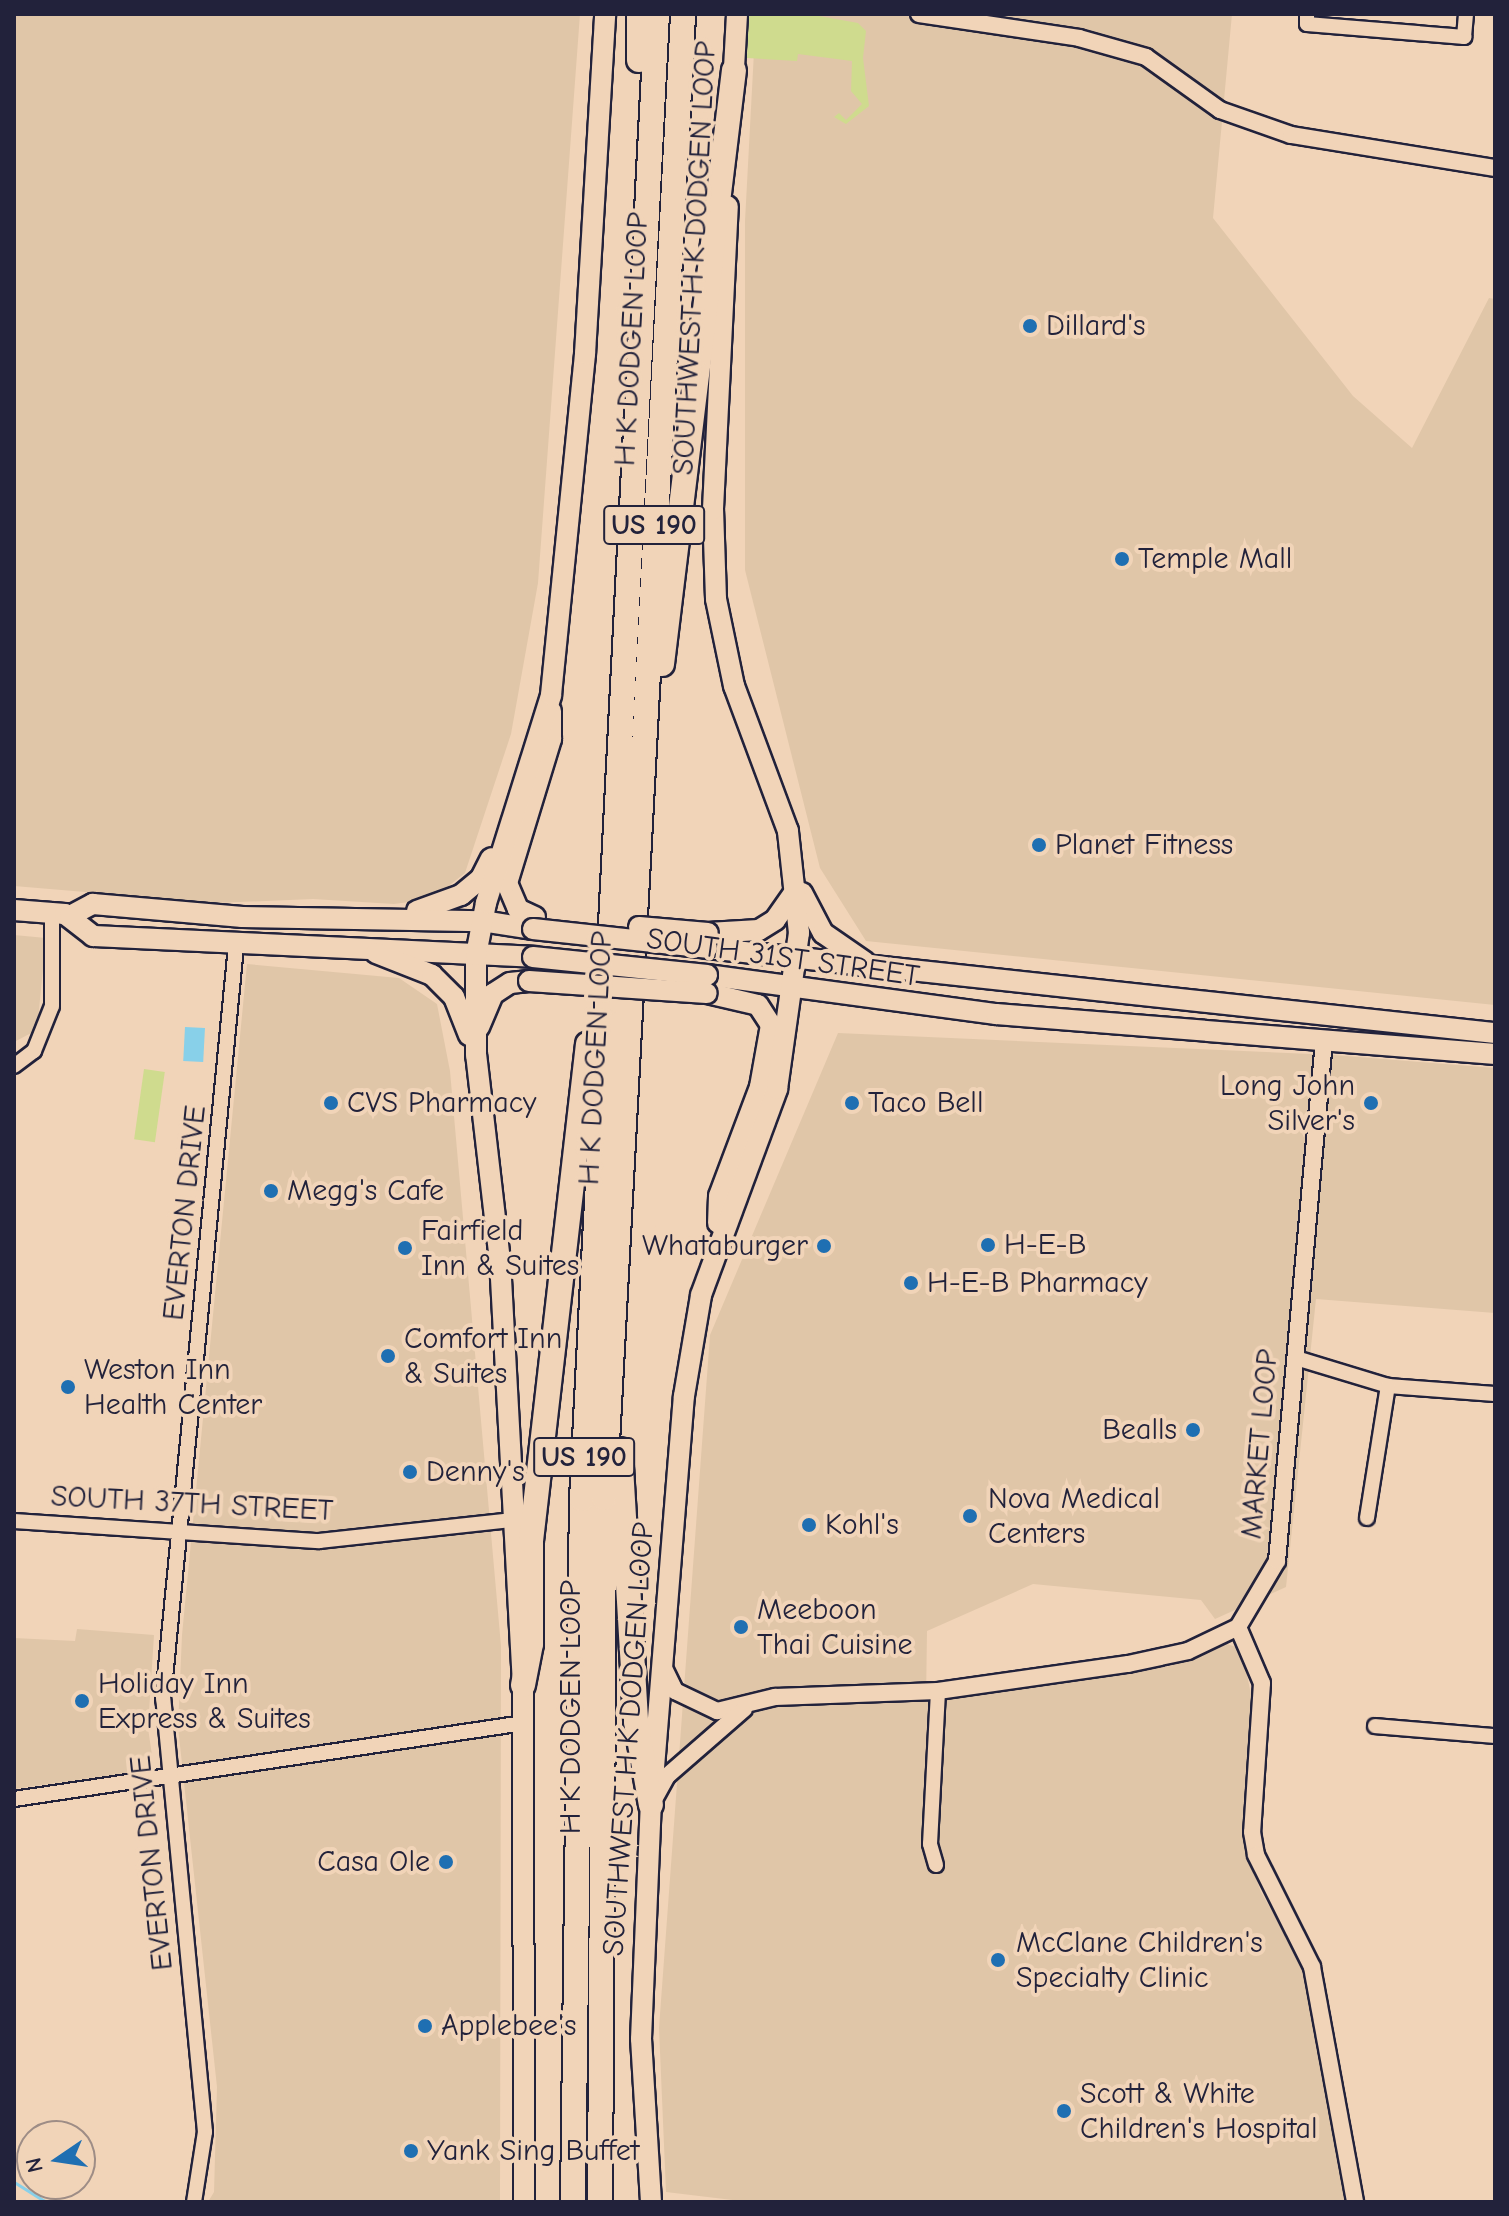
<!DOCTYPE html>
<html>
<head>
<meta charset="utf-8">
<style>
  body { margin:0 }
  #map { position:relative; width:1509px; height:2216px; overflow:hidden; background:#f1d4b8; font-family:"Comic Neue",sans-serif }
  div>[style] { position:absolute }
  .built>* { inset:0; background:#e0c6a8 }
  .green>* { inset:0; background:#cfdb8e; transform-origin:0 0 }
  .water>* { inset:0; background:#88d0e9; transform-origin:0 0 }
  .stream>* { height:3px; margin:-1.5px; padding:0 1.5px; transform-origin:1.5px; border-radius:1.5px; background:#88d0e9 }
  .roads { filter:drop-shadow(2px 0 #22223b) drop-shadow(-2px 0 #22223b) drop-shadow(0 2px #22223b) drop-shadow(0 -2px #22223b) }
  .minor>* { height:14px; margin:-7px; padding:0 7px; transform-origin:7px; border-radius:7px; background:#f1d4b8 }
  .tertiary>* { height:16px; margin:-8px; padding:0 8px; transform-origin:8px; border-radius:8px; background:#f1d4b8 }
  .secondary>* { height:20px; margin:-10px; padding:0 10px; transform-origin:10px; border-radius:10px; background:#f1d4b8 }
  .motorway>* { height:24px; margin:-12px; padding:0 12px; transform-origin:12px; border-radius:12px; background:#f1d4b8 }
  .bridges { filter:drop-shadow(2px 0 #22223b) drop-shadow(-2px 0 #22223b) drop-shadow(0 2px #22223b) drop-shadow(0 -2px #22223b) }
  .secondary-bridge>* { height:20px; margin:-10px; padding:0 10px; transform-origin:10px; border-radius:10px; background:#f1d4b8 }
  .dots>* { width:22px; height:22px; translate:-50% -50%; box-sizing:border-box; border:4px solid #f1d4b8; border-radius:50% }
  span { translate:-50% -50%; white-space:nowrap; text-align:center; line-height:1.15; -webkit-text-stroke:8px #f1d4b8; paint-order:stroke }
  .shield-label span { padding:2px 6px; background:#f1d4b8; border:2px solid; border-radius:6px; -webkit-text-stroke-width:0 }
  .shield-label { font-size:28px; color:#22223b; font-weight:700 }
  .street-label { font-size:30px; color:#22223b }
  .poi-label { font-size:30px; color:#22223b }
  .left { translate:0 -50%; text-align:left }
  .right { translate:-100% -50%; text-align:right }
  .frame { position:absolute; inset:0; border:16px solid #22223b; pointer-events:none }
  .north { position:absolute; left:16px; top:2120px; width:80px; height:80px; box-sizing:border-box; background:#f1d4b8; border:2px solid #9e8d86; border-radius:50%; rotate:257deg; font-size:22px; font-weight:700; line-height:32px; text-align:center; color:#22223b }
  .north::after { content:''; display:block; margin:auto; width:28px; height:36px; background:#1f6fb2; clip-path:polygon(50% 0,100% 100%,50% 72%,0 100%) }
</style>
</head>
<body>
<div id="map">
  <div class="built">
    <div style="clip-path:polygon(14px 14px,580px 14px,538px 583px,511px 734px,465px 873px,432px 899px,394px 904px,313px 899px,216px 903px,14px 886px)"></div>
    <div style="clip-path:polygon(756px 14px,1232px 14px,1213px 218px,1353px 396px,1412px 448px,1489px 298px,1495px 299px,1495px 1005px,866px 941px,820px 868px,745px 570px,745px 221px)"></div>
    <div style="clip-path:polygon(14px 935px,46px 938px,37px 1030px,14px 1042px)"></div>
    <div style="clip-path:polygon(247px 964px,399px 978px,437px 1004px,450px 1071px,501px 1646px,500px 2202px,208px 2202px,214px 2192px,217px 2087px,178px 1727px,182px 1635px)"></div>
    <div style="clip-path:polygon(838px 1033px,1334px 1055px,1495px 1068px,1495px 1313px,1316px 1299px,1286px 1587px,1215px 1619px,1201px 1600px,1033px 1584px,927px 1631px,926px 1701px,1171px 1666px,1224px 1643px,1242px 1649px,1254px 1710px,1245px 1805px,1247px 1854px,1261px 1892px,1297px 1955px,1310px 1993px,1346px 2202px,749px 2202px,666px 2192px,659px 2028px,710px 1335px)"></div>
    <div style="clip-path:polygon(77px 1629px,154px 1635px,148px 1728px,154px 1769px,14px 1789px,14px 1638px,75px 1641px)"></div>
  </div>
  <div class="green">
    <div style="clip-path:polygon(749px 14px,808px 14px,858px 23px,866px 31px,863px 58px,869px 106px,846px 124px,834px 117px,839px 113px,846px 120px,862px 104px,851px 91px,852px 61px,798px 54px,797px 61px,747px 58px)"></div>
    <div style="left:144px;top:1069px;width:21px;height:71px;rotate:8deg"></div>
  </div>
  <div class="water">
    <div style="left:185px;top:1027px;width:20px;height:34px;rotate:3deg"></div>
  </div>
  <div class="stream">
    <div style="left:14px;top:2182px;width:38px;rotate:32deg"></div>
  </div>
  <div class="roads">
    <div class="minor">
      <div style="left:1307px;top:14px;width:10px;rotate:90deg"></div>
      <div style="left:1307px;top:24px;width:158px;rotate:4.7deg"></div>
      <div style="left:1464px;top:37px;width:23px;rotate:-85deg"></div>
      <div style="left:14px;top:1066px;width:25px;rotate:-37deg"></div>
      <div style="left:34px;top:1051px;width:48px;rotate:-68.2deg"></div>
      <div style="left:52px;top:1006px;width:92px;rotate:-90deg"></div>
      <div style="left:1296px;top:1358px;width:96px;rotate:16.9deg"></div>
      <div style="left:1388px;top:1386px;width:107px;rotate:4.3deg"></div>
      <div style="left:1367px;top:1518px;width:134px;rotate:-81deg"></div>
      <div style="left:14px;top:1521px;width:306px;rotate:3.8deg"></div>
      <div style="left:319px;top:1541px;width:193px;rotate:-6.2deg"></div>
      <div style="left:1375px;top:1726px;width:120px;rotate:4.8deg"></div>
      <div style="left:14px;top:1799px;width:516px;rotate:-8.48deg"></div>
      <div style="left:936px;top:1865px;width:22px;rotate:-106deg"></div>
      <div style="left:930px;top:1844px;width:153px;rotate:-87deg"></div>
      <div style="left:194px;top:2202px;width:71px;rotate:-81.1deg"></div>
      <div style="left:205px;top:2132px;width:435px;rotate:-95.5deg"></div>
      <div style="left:163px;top:1699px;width:757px;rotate:-84.46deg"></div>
    </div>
    <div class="tertiary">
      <div style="left:919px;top:14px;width:162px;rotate:8.5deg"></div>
      <div style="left:1079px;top:38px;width:70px;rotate:15.8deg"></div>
      <div style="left:1146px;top:57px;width:91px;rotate:35.6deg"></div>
      <div style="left:1220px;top:110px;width:75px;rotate:19.4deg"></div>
      <div style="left:1291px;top:135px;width:207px;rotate:9.2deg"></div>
      <div style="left:1238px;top:1627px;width:61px;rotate:66.8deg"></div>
      <div style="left:1262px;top:1683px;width:149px;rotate:93.8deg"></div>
      <div style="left:1252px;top:1832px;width:23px;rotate:80deg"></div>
      <div style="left:1256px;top:1855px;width:125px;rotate:63.4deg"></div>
      <div style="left:1312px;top:1967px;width:239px;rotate:79.6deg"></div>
      <div style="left:663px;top:1666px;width:28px;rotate:64deg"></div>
      <div style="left:675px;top:1691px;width:47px;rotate:25.5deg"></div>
      <div style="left:717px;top:1711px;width:60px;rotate:-13.6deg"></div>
      <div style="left:775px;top:1697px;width:163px;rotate:-2.1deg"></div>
      <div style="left:938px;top:1691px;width:192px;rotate:-8.1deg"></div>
      <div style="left:1128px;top:1664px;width:61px;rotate:-12.2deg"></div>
      <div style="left:1188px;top:1651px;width:55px;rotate:-25.6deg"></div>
      <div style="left:1238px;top:1627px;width:77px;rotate:-59.4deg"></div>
      <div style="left:1277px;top:1561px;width:522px;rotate:-84.84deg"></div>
      <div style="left:652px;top:1803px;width:31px;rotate:-61deg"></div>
      <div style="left:667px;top:1776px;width:102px;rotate:-41deg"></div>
    </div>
    <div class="secondary">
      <div style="left:733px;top:86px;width:72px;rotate:-86.8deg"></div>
      <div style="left:802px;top:893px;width:45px;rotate:62.3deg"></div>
      <div style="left:823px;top:933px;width:51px;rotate:34.6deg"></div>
      <div style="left:14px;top:910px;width:51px;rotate:4.5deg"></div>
      <div style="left:65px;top:914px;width:36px;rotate:38deg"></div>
      <div style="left:93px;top:936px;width:441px;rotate:2.7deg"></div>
      <div style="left:417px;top:911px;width:47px;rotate:-20deg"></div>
      <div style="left:461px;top:895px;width:26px;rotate:-40deg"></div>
      <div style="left:481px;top:878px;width:22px;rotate:-63deg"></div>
      <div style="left:70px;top:916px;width:26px;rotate:-28deg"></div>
      <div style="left:93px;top:904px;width:150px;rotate:5deg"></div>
      <div style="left:242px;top:917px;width:240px;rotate:1deg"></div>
      <div style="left:482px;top:921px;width:52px;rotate:8.9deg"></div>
      <div style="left:535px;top:917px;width:19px;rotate:-155deg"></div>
      <div style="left:518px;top:909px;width:28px;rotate:-113deg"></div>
      <div style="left:507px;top:883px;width:151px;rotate:-73deg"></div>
      <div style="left:551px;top:739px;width:28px;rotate:-90deg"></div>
      <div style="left:708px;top:933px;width:51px;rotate:-3.4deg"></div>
      <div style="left:759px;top:930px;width:19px;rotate:-32deg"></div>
      <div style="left:775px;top:920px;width:37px;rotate:-55deg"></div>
      <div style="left:707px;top:948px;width:793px;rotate:6.16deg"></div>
      <div style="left:376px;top:953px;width:60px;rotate:21.4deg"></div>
      <div style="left:432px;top:975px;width:31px;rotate:45deg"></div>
      <div style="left:454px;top:997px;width:41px;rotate:68.5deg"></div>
      <div style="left:707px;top:975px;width:292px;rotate:7.7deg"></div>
      <div style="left:996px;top:1014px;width:501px;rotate:4.58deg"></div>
      <div style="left:707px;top:993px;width:52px;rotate:13.2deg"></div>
      <div style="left:758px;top:1005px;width:24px;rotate:57deg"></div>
      <div style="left:771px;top:1025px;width:63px;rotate:100.1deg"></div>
      <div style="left:760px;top:1087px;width:116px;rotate:110.6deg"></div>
      <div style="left:719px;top:1196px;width:27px;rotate:92deg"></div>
      <div style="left:479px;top:1027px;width:36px;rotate:-67deg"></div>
      <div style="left:493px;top:994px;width:20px;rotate:-33deg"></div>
      <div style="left:510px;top:983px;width:19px;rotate:-6deg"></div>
      <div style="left:524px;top:2202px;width:517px;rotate:-90.11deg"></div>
      <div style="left:523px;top:1685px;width:425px;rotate:-93.1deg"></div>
      <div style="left:500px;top:1261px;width:207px;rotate:-96.6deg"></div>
      <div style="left:476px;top:1055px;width:100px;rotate:-90deg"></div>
      <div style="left:476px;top:955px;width:53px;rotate:-79.1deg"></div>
      <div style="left:486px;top:903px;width:218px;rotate:-72.6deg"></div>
      <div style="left:551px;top:695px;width:343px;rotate:-84.3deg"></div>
      <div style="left:585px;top:354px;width:341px;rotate:-86.6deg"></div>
      <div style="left:651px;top:2202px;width:163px;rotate:-93.5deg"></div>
      <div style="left:641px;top:2039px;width:234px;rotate:-87.6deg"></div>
      <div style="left:651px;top:1805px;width:410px;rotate:-85.4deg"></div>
      <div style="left:684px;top:1396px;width:102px;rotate:-80.4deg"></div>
      <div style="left:701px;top:1295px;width:220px;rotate:-69.7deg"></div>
      <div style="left:777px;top:1089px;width:158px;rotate:-82deg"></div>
      <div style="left:799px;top:933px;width:103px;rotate:-96.2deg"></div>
      <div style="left:788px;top:831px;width:155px;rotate:-110.4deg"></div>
      <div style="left:734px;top:686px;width:89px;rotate:-101.7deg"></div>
      <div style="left:716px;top:599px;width:90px;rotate:-91.9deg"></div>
      <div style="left:713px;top:509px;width:303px;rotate:-87.2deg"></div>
    </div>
    <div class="motorway">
      <div style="left:639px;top:14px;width:46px;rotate:90deg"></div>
      <div style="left:662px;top:664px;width:598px;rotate:-83.09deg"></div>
      <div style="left:620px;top:1450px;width:272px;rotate:86.6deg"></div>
      <div style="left:636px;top:1722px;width:84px;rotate:79.8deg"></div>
      <div style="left:523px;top:1685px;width:42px;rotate:-79deg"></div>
      <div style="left:531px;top:1644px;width:103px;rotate:-90deg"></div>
      <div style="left:531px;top:1541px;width:500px;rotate:-83.46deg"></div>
      <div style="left:573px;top:2202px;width:703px;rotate:-89.27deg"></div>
      <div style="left:582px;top:1499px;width:1487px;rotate:-87.11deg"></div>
      <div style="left:600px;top:2202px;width:704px;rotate:-89.67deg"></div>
      <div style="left:604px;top:1498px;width:1486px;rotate:-86.95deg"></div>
    </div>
  </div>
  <div class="bridges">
    <div class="secondary-bridge">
      <div style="left:639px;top:927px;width:69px;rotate:5deg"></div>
      <div style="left:533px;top:929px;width:175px;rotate:6.2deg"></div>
      <div style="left:533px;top:957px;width:175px;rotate:5.9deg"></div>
      <div style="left:529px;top:981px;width:178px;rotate:3.9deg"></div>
    </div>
  </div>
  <div class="dots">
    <div style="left:1030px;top:326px;background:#1f6fb2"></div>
    <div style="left:1122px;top:559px;background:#1f6fb2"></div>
    <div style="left:1039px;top:845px;background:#1f6fb2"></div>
    <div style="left:331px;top:1103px;background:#1f6fb2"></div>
    <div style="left:852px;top:1103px;background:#1f6fb2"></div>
    <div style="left:1371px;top:1103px;background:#1f6fb2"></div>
    <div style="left:271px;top:1191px;background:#1f6fb2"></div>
    <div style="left:988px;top:1245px;background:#1f6fb2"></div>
    <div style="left:824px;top:1246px;background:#1f6fb2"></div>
    <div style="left:405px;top:1248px;background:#1f6fb2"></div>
    <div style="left:911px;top:1283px;background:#1f6fb2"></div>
    <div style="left:388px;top:1356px;background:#1f6fb2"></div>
    <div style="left:68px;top:1387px;background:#1f6fb2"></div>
    <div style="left:1193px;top:1430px;background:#1f6fb2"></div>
    <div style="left:410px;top:1472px;background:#1f6fb2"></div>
    <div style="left:970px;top:1516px;background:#1f6fb2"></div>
    <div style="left:809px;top:1525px;background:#1f6fb2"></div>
    <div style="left:741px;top:1627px;background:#1f6fb2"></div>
    <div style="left:82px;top:1701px;background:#1f6fb2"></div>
    <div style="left:446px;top:1862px;background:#1f6fb2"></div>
    <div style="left:998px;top:1960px;background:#1f6fb2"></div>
    <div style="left:425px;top:2026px;background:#1f6fb2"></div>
    <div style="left:1064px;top:2111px;background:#1f6fb2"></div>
    <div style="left:411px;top:2151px;background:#1f6fb2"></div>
  </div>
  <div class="shield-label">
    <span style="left:654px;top:525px">US 190</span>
    <span style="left:584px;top:1457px">US 190</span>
  </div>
  <div class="street-label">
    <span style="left:695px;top:258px;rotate:-87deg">SOUTHWEST H K DODGEN LOOP</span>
    <span style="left:632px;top:339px;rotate:-87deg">H K DODGEN LOOP</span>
    <span style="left:783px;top:958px;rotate:8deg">SOUTH 31ST STREET</span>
    <span style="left:596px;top:1058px;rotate:-87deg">H K DODGEN LOOP</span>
    <span style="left:185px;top:1213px;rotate:-84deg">EVERTON DRIVE</span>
    <span style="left:1260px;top:1444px;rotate:-85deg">MARKET LOOP</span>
    <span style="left:192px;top:1504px;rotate:3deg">SOUTH 37TH STREET</span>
    <span style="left:571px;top:1707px;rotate:-90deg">H K DODGEN LOOP</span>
    <span style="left:629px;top:1739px;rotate:-86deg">SOUTHWEST H K DODGEN LOOP</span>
    <span style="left:152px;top:1863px;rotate:-96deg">EVERTON DRIVE</span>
  </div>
  <div class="poi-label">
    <span class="left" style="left:1046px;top:326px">Dillard's</span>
    <span class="left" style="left:1138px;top:559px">Temple Mall</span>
    <span class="left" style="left:1055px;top:845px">Planet Fitness</span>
    <span class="right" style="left:1355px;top:1103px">Long John<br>Silver's</span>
    <span class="left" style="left:347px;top:1103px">CVS Pharmacy</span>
    <span class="left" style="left:868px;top:1103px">Taco Bell</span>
    <span class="left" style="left:287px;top:1191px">Megg's Cafe</span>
    <span class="left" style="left:421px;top:1248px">Fairfield<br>Inn &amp; Suites</span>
    <span class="left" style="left:1004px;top:1245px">H-E-B</span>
    <span class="right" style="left:808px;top:1246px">Whataburger</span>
    <span class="left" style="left:927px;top:1283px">H-E-B Pharmacy</span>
    <span class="left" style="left:404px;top:1356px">Comfort Inn<br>&amp; Suites</span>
    <span class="left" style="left:84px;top:1387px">Weston Inn<br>Health Center</span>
    <span class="right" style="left:1177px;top:1430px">Bealls</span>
    <span class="left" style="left:426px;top:1472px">Denny's</span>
    <span class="left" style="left:988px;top:1516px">Nova Medical<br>Centers</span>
    <span class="left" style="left:825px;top:1525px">Kohl's</span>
    <span class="left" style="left:757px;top:1627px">Meeboon<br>Thai Cuisine</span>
    <span class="left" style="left:98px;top:1701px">Holiday Inn<br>Express &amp; Suites</span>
    <span class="right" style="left:430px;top:1862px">Casa Ole</span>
    <span class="left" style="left:1016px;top:1960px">McClane Children's<br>Specialty Clinic</span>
    <span class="left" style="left:441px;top:2026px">Applebee's</span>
    <span class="left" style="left:1080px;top:2111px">Scott &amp; White<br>Children's Hospital</span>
    <span class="left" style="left:427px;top:2151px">Yank Sing Buffet</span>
  </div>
  <div class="frame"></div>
  <div class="north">N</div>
</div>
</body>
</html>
